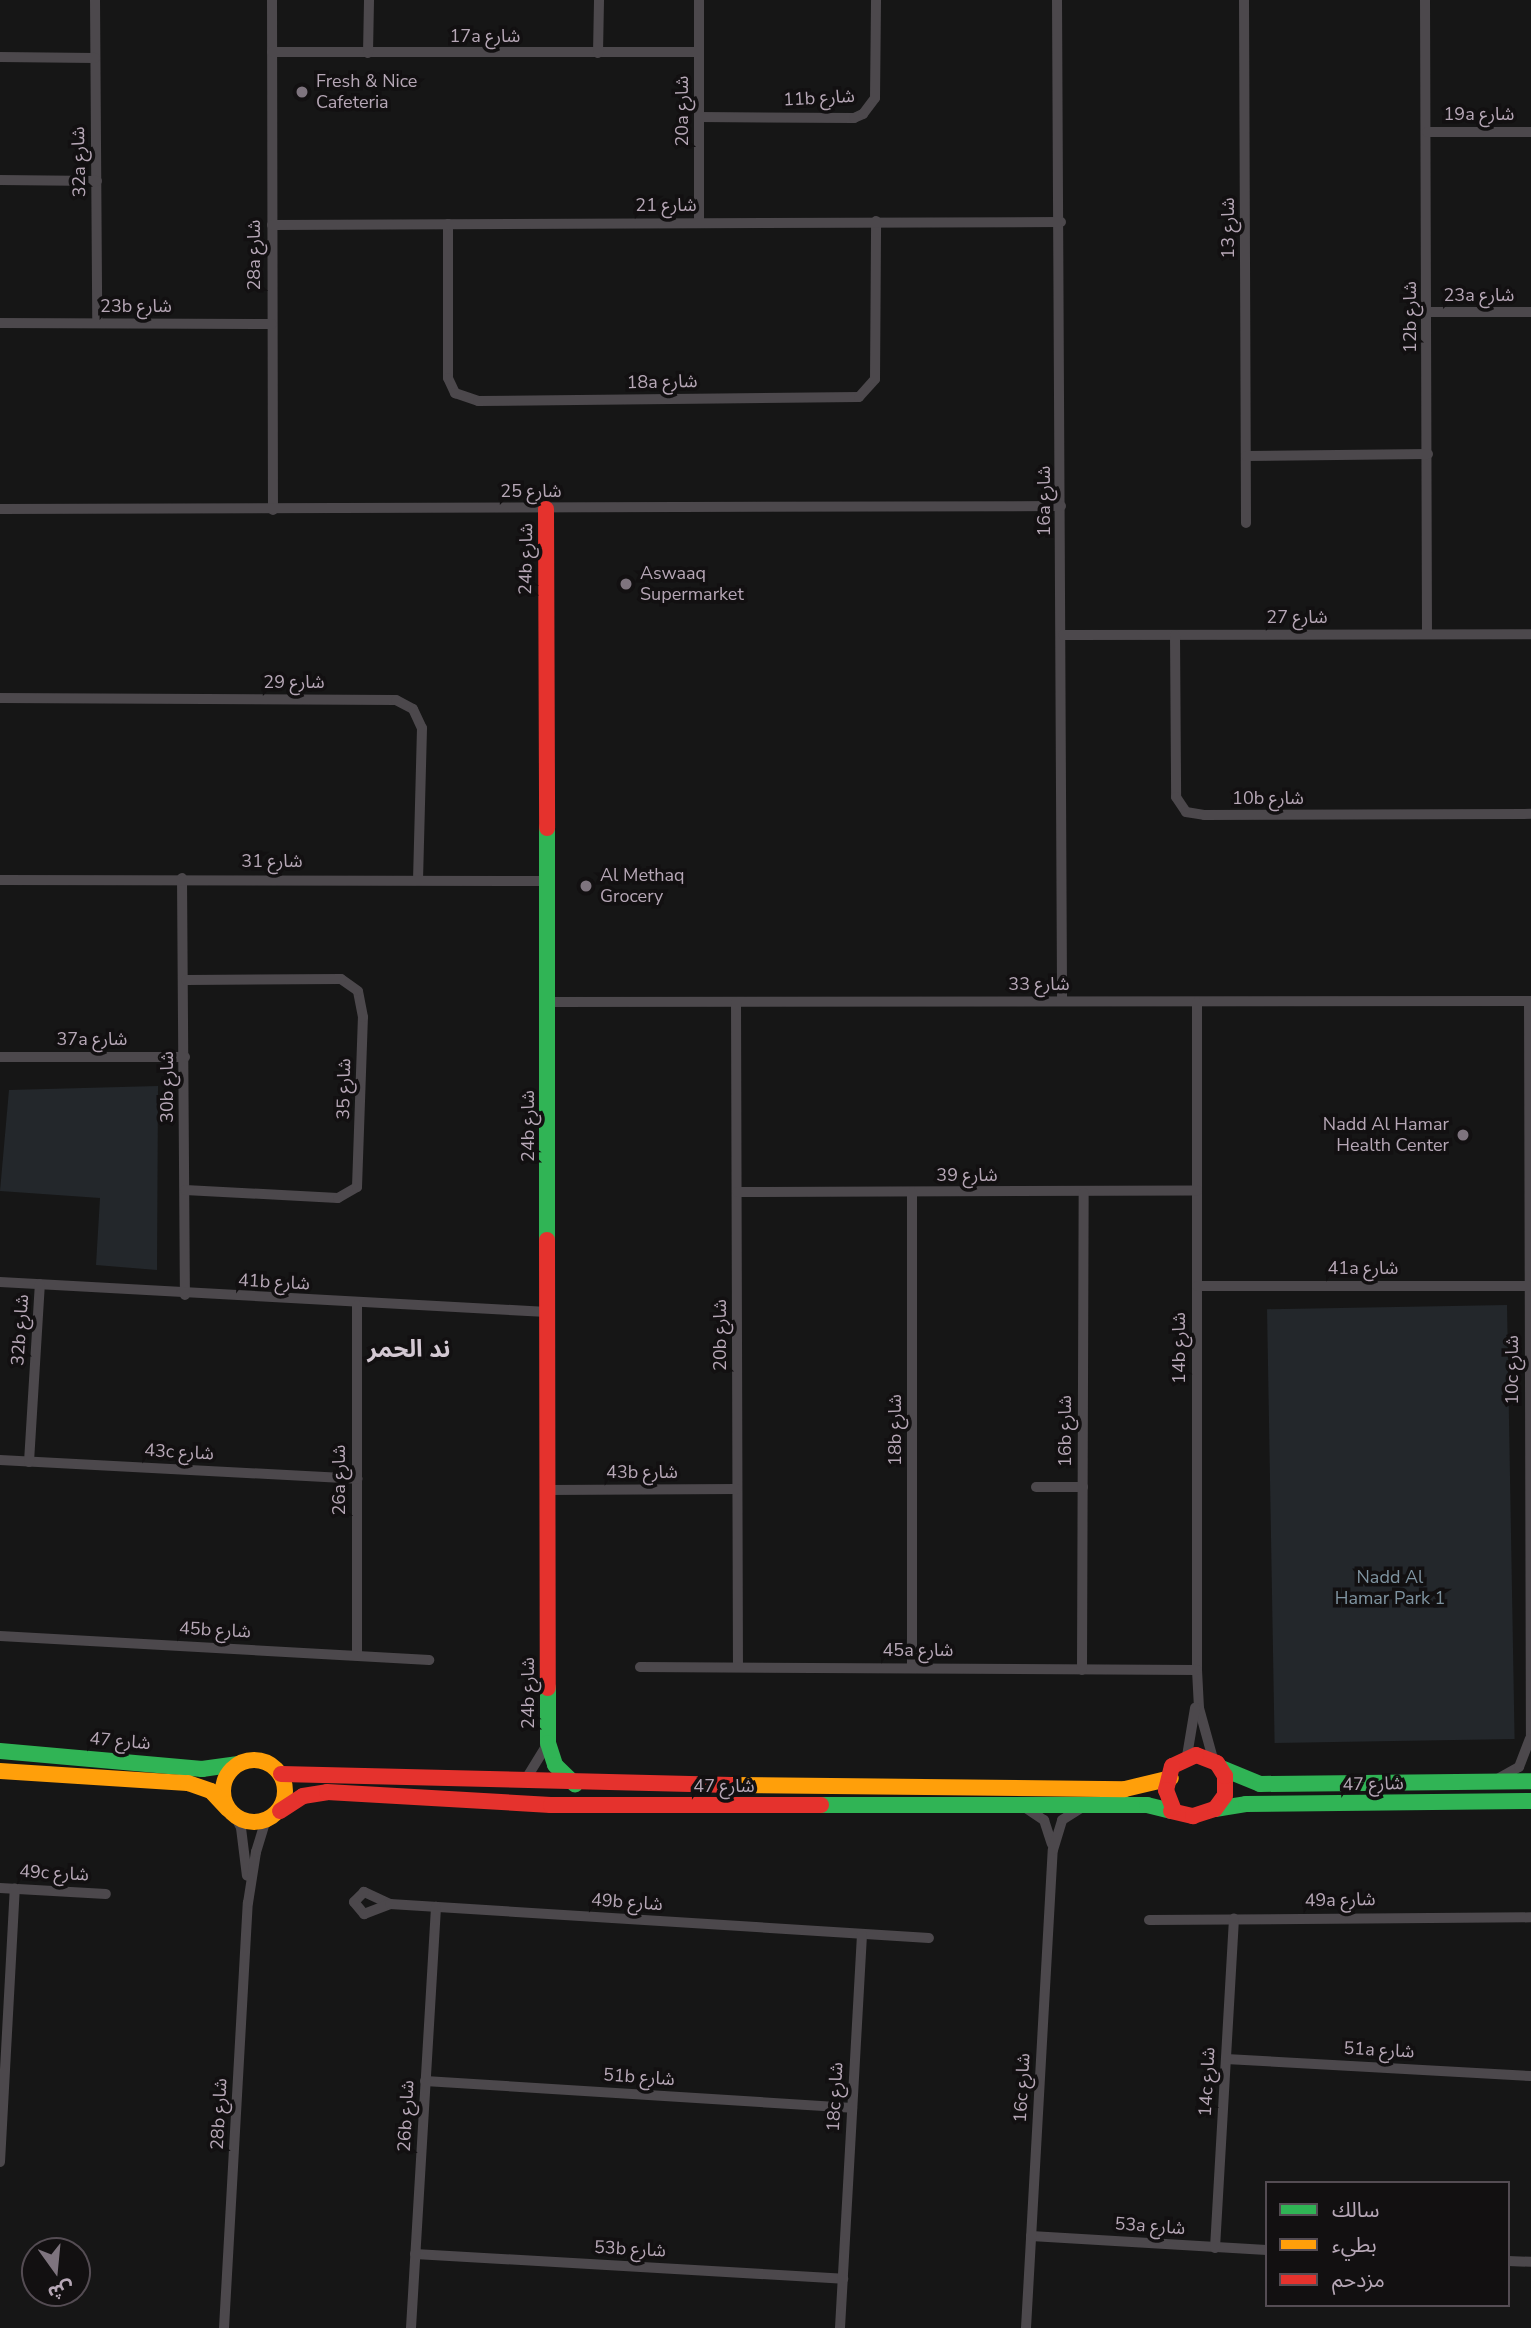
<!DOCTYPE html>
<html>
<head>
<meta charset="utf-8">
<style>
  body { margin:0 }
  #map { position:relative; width:1531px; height:2328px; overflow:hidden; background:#161616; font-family:"Nunito Sans","Noto Sans Arabic",sans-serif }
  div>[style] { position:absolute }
  .green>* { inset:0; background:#23272b; transform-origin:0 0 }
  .street>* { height:10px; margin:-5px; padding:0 5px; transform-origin:5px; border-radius:5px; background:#4c484c }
  .fast>* { height:16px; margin:-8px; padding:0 8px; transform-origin:8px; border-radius:8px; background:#30b455 }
  .slow>* { height:16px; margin:-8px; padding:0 8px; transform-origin:8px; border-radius:8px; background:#ff9f0a }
  .slow>.ring { margin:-8px; padding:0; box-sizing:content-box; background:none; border:16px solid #ff9f0a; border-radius:50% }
  .jam>* { height:16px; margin:-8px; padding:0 8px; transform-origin:8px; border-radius:8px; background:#e5322d }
  .dots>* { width:19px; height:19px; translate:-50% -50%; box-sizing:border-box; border:4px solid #121011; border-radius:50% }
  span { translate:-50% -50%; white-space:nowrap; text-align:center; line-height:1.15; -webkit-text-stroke:7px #121011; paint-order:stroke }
  .street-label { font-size:18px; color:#b6a7b6 }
  .poi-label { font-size:18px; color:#b6a7b6 }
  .left { translate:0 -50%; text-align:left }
  .right { translate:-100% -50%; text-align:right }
  .park-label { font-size:18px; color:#7f94a1 }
  .district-label { font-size:24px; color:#d3c8d2; font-weight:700 }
  .legend { position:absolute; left:1265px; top:2181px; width:245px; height:126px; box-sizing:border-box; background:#121011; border:2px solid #544c53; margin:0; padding:9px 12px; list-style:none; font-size:21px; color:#b6a7b6 }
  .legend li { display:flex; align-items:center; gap:14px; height:35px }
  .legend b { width:35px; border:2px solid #544c53 }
  .north { position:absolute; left:21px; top:2237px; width:70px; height:70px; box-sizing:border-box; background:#121011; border:2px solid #544c53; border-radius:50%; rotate:165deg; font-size:19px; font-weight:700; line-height:28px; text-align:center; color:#b6a7b6 }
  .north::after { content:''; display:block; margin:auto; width:24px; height:32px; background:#7e747e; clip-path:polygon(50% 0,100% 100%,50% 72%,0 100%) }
</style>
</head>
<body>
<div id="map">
  <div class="green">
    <div style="clip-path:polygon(158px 1086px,157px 1270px,96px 1265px,100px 1198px,0 1191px,9px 1090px)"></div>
    <div style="left:1507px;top:1305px;width:434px;height:240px;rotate:89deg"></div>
  </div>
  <div class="street">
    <div style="left:95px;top:0;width:323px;rotate:89.6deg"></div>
    <div style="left:272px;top:0;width:510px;rotate:89.89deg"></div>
    <div style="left:1057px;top:0;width:1001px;rotate:89.71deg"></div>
    <div style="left:1244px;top:0;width:523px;rotate:89.78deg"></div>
    <div style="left:1425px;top:0;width:634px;rotate:89.82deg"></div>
    <div style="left:272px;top:52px;width:427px"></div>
    <div style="left:368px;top:53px;width:53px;rotate:-88.9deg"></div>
    <div style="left:598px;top:53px;width:53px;rotate:-88.9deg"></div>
    <div style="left:0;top:57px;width:95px;rotate:0.6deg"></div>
    <div style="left:699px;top:117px;width:155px;rotate:0.4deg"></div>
    <div style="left:854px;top:118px;width:10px;rotate:-24deg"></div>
    <div style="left:863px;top:114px;width:20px;rotate:-53deg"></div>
    <div style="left:875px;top:98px;width:98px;rotate:-89.4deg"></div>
    <div style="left:1427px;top:132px;width:104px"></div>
    <div style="left:0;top:180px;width:97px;rotate:0.6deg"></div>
    <div style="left:699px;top:222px;width:222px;rotate:-90deg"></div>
    <div style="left:448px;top:224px;width:154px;rotate:90deg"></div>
    <div style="left:448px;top:378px;width:17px;rotate:65deg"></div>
    <div style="left:455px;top:393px;width:24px;rotate:19deg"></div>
    <div style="left:478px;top:401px;width:381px;rotate:-0.6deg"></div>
    <div style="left:859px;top:397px;width:24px;rotate:-48deg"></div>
    <div style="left:875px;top:379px;width:158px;rotate:-89.6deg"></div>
    <div style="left:272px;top:225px;width:789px;rotate:-0.22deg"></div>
    <div style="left:1427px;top:312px;width:104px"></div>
    <div style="left:0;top:323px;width:272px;rotate:0.2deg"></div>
    <div style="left:1246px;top:456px;width:182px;rotate:-0.6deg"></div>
    <div style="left:0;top:509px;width:1061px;rotate:-0.16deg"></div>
    <div style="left:1063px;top:635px;width:468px;rotate:-0.1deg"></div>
    <div style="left:1175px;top:635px;width:162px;rotate:89.6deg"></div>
    <div style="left:1176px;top:797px;width:18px;rotate:56deg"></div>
    <div style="left:1186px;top:812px;width:18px;rotate:9deg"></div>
    <div style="left:1204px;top:815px;width:327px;rotate:-0.2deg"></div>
    <div style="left:0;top:698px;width:396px;rotate:0.3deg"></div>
    <div style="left:396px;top:700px;width:19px;rotate:28deg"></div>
    <div style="left:413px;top:709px;width:21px;rotate:65deg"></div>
    <div style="left:422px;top:728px;width:151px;rotate:91.5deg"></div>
    <div style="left:182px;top:878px;width:417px;rotate:89.6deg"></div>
    <div style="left:0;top:880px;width:544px;rotate:0.11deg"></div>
    <div style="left:1529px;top:1001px;width:742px;rotate:89.85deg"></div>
    <div style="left:547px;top:1002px;width:984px;rotate:-0.06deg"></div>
    <div style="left:736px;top:1002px;width:665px;rotate:89.83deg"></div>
    <div style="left:1197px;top:1002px;width:668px;rotate:90deg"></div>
    <div style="left:1197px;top:1670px;width:38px;rotate:87deg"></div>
    <div style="left:1199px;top:1708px;width:53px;rotate:74.6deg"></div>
    <div style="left:0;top:1057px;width:185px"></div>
    <div style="left:185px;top:1190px;width:153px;rotate:3deg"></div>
    <div style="left:338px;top:1198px;width:22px;rotate:-30deg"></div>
    <div style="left:357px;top:1187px;width:170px;rotate:-88deg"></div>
    <div style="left:363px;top:1017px;width:26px;rotate:-101deg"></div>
    <div style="left:358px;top:991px;width:21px;rotate:-145deg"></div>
    <div style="left:341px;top:979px;width:155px;rotate:179.6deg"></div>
    <div style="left:737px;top:1192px;width:460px;rotate:-0.2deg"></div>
    <div style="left:912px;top:1192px;width:476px;rotate:90deg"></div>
    <div style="left:0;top:1282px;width:548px;rotate:3.14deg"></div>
    <div style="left:1197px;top:1286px;width:332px"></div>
    <div style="left:357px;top:1305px;width:350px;rotate:90deg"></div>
    <div style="left:0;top:1460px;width:358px;rotate:3deg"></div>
    <div style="left:29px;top:1462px;width:178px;rotate:-86.5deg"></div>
    <div style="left:1036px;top:1487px;width:47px"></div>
    <div style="left:547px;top:1490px;width:190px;rotate:-0.3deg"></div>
    <div style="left:0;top:1636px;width:430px;rotate:3.2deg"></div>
    <div style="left:640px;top:1667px;width:557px;rotate:0.31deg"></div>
    <div style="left:1082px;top:1670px;width:477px;rotate:-89.8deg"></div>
    <div style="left:1187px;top:1756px;width:49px;rotate:-80.5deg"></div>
    <div style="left:1499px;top:1778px;width:23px;rotate:-29deg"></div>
    <div style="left:1519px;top:1767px;width:30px;rotate:-69deg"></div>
    <div style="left:524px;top:1782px;width:46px;rotate:-58.4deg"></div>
    <div style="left:1026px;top:1808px;width:22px;rotate:34deg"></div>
    <div style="left:1044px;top:1820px;width:25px;rotate:72deg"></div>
    <div style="left:235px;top:1816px;width:13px;rotate:63deg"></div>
    <div style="left:241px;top:1828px;width:48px;rotate:82.9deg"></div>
    <div style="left:0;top:1888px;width:106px;rotate:3.2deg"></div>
    <div style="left:390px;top:1904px;width:29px;rotate:-155deg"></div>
    <div style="left:364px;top:1892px;width:14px;rotate:135deg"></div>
    <div style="left:354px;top:1902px;width:16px;rotate:50deg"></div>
    <div style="left:364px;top:1914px;width:28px;rotate:-21deg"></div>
    <div style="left:390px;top:1904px;width:540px;rotate:3.61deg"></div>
    <div style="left:1149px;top:1920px;width:382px;rotate:-0.4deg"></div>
    <div style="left:1226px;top:2059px;width:305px;rotate:3.2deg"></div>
    <div style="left:425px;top:2081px;width:428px;rotate:3.6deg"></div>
    <div style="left:0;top:2162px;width:274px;rotate:-86.9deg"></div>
    <div style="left:1031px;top:2236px;width:236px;rotate:3.4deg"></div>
    <div style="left:1215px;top:2248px;width:330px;rotate:-86.7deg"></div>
    <div style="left:415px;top:2254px;width:429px;rotate:3.3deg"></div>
    <div style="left:1508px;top:2261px;width:23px;rotate:2deg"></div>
    <div style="left:224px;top:2328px;width:426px;rotate:-86.8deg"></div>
    <div style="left:248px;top:1903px;width:52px;rotate:-81.1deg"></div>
    <div style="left:256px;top:1852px;width:34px;rotate:-73deg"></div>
    <div style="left:411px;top:2328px;width:422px;rotate:-86.6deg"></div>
    <div style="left:840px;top:2328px;width:394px;rotate:-86.8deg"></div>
    <div style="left:1026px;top:2328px;width:479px;rotate:-86.8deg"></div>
    <div style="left:1053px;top:1850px;width:31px;rotate:-73deg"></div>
    <div style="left:1062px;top:1820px;width:22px;rotate:-32deg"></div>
  </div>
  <div class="fast">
    <div style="left:547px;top:828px;width:412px;rotate:90deg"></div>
    <div style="left:548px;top:1688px;width:55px;rotate:90deg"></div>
    <div style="left:548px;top:1743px;width:23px;rotate:72deg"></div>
    <div style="left:555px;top:1765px;width:28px;rotate:44deg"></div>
    <div style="left:0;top:1751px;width:203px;rotate:5.1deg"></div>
    <div style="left:202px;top:1769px;width:35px;rotate:-8deg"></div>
    <div style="left:1221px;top:1768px;width:42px;rotate:22.3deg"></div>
    <div style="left:1260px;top:1784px;width:271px;rotate:-0.6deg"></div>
    <div style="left:821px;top:1805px;width:326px"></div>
    <div style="left:1147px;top:1805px;width:25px;rotate:14deg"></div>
    <div style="left:1215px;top:1809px;width:31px;rotate:-9deg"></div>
    <div style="left:1246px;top:1804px;width:285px;rotate:-0.6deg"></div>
  </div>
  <div class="slow">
    <div class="ring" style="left:223px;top:1760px;width:46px;height:46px"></div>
    <div style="left:0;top:1771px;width:188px;rotate:3.7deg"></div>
    <div style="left:188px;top:1783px;width:24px;rotate:19deg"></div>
    <div style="left:211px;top:1791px;width:25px;rotate:47deg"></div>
    <div style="left:731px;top:1785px;width:394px;rotate:0.6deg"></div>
    <div style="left:1125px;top:1789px;width:47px;rotate:-13.4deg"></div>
  </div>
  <div class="jam">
    <div style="left:546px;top:509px;width:319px;rotate:89.8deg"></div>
    <div style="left:547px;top:1240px;width:448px;rotate:89.9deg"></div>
    <div style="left:281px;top:1774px;width:450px;rotate:1.4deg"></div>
    <div style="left:280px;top:1811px;width:27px;rotate:-33deg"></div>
    <div style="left:303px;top:1796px;width:24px;rotate:-9deg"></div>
    <div style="left:327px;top:1792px;width:224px;rotate:3.3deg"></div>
    <div style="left:551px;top:1805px;width:270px"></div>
    <div style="left:1171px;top:1811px;width:23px;rotate:13deg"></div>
    <div style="left:1193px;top:1816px;width:23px;rotate:-18deg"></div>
    <div style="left:1215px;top:1809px;width:17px;rotate:-54deg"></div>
    <div style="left:1225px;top:1795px;width:19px;rotate:-90deg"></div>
    <div style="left:1225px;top:1776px;width:15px;rotate:-122deg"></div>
    <div style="left:1217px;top:1763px;width:22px;rotate:-159deg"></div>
    <div style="left:1196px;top:1755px;width:26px;rotate:155deg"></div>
    <div style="left:1172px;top:1766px;width:25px;rotate:104deg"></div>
    <div style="left:1166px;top:1790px;width:19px;rotate:69deg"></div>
  </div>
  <div class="dots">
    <div style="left:302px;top:92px;background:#7e747e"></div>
    <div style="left:626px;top:584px;background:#7e747e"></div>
    <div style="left:586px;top:886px;background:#7e747e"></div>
    <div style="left:1463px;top:1135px;background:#7e747e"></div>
  </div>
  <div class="street-label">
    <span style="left:485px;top:36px">17a شارع</span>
    <span style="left:819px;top:98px;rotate:-3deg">11b شارع</span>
    <span style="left:682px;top:111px;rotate:-90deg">20a شارع</span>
    <span style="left:1479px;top:114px">19a شارع</span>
    <span style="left:79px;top:162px;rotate:-91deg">32a شارع</span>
    <span style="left:666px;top:205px">شارع 21</span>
    <span style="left:1228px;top:228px;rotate:-90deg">شارع 13</span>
    <span style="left:254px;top:255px;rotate:-90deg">28a شارع</span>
    <span style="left:1479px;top:295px">23a شارع</span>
    <span style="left:136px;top:306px">23b شارع</span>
    <span style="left:1410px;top:317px;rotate:-90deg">12b شارع</span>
    <span style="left:662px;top:382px;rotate:-1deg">18a شارع</span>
    <span style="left:531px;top:491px">شارع 25</span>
    <span style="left:1044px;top:501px;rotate:-90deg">16a شارع</span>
    <span style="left:526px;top:559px;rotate:-89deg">24b شارع</span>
    <span style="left:1297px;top:617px">شارع 27</span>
    <span style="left:294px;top:682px">شارع 29</span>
    <span style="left:1268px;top:798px">10b شارع</span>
    <span style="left:272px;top:861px">شارع 31</span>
    <span style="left:1039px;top:984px">شارع 33</span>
    <span style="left:92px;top:1039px">37a شارع</span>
    <span style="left:167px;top:1087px;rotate:-90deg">30b شارع</span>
    <span style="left:344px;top:1089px;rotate:-89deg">شارع 35</span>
    <span style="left:528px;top:1126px;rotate:-90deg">24b شارع</span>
    <span style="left:967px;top:1175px">شارع 39</span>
    <span style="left:1363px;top:1268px">41a شارع</span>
    <span style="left:274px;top:1282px;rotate:3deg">41b شارع</span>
    <span style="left:20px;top:1330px;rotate:-86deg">32b شارع</span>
    <span style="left:720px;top:1335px;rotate:-90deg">20b شارع</span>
    <span style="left:1179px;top:1348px;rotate:-90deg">14b شارع</span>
    <span style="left:1512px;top:1370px;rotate:-90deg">10c شارع</span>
    <span style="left:895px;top:1430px;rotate:-90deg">18b شارع</span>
    <span style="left:1065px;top:1431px;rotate:-90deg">16b شارع</span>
    <span style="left:179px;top:1452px;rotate:3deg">43c شارع</span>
    <span style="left:642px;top:1472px">43b شارع</span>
    <span style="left:339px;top:1480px;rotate:-90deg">26a شارع</span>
    <span style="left:215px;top:1630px;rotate:3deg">45b شارع</span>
    <span style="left:918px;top:1650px">45a شارع</span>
    <span style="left:528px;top:1693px;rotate:-90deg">24b شارع</span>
    <span style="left:120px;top:1741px;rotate:5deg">شارع 47</span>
    <span style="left:1373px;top:1784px;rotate:-1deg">شارع 47</span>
    <span style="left:724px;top:1786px">شارع 47</span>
    <span style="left:54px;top:1873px;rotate:3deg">49c شارع</span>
    <span style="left:1340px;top:1900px;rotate:-1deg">49a شارع</span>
    <span style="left:627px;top:1902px;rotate:4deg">49b شارع</span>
    <span style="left:1379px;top:2050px;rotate:3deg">51a شارع</span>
    <span style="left:639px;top:2077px;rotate:4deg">51b شارع</span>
    <span style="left:1207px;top:2082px;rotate:-87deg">14c شارع</span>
    <span style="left:1022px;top:2088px;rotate:-87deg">16c شارع</span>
    <span style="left:835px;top:2097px;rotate:-87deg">18c شارع</span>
    <span style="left:219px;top:2114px;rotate:-87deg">28b شارع</span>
    <span style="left:406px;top:2116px;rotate:-87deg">26b شارع</span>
    <span style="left:1150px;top:2226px;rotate:4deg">53a شارع</span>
    <span style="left:630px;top:2249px;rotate:3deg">53b شارع</span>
  </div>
  <div class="poi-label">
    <span class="left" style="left:316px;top:92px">Fresh &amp; Nice<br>Cafeteria</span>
    <span class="left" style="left:640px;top:584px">Aswaaq<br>Supermarket</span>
    <span class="left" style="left:600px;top:886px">Al Methaq<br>Grocery</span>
    <span class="right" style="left:1449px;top:1135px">Nadd Al Hamar<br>Health Center</span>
  </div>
  <div class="park-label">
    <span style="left:1390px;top:1588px">Nadd Al<br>Hamar Park 1</span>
  </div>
  <div class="district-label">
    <span style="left:409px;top:1350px">ند الحمر</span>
  </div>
  <ul class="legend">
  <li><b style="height:9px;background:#30b455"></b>سالك</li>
  <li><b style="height:9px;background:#ff9f0a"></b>بطيء</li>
  <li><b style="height:9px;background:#e5322d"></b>مزدحم</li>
  </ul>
  <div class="north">ش</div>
</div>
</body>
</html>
